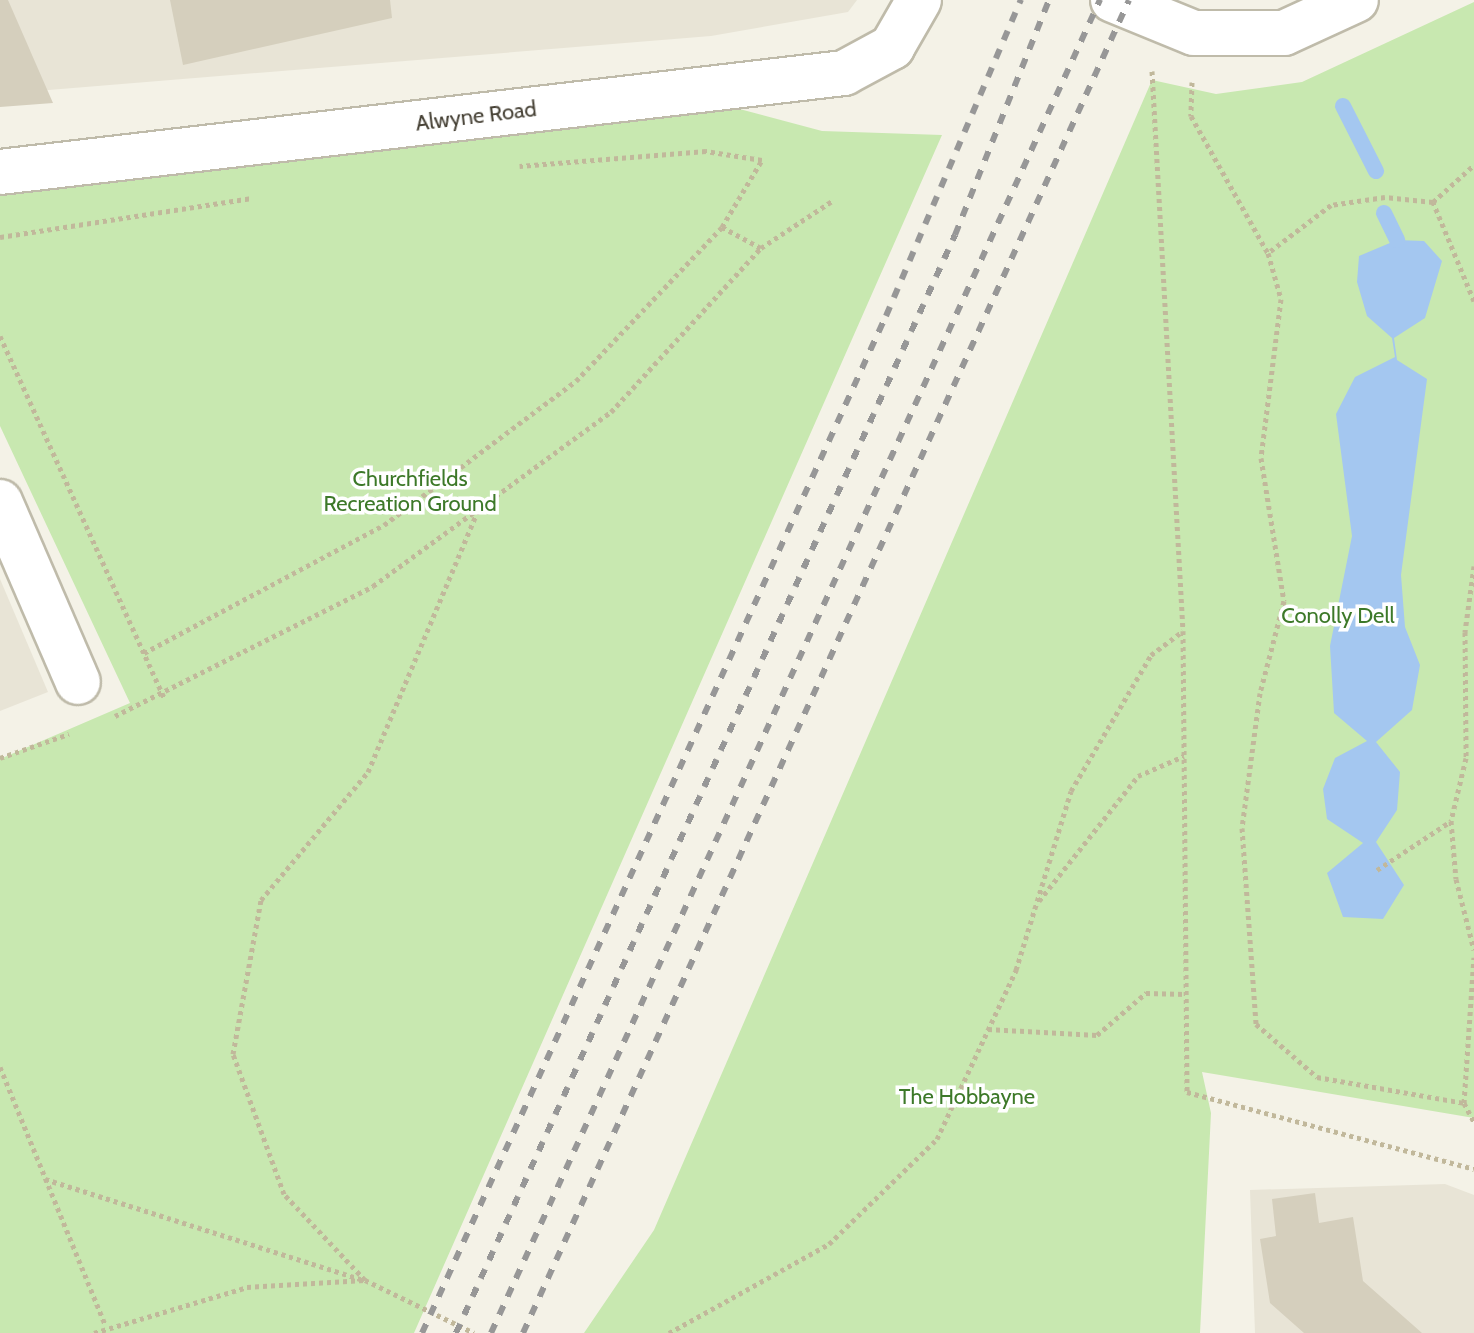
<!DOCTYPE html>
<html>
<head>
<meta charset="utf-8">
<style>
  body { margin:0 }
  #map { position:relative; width:1474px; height:1333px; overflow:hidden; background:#f4f2e7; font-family:Cabin,sans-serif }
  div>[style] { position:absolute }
  .residential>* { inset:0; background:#e8e4d6 }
  .green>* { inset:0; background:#c8e8b0 }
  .water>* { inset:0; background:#a4c7f0 }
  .stream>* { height:16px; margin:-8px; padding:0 8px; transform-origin:8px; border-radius:8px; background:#a4c7f0 }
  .building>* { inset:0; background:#d5cfbd }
  .path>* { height:5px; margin-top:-2.5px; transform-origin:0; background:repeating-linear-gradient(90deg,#c1b89b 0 4px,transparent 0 8px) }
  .roads { filter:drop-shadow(2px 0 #bfbbaa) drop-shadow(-2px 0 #bfbbaa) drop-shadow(0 2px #bfbbaa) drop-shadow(0 -2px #bfbbaa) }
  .street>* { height:44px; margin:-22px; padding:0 22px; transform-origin:22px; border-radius:22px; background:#fff }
  .rail>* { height:6px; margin-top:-3px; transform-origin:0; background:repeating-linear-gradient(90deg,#979797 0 10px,transparent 0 20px) }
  span { translate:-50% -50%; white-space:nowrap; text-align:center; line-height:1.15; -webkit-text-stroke:7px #fff; paint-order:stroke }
  .street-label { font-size:22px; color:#474236 }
  .park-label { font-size:22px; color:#3d7929 }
</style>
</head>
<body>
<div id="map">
  <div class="residential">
    <div style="clip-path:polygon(0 0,857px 0,848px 12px,711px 36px,0 94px)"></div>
    <div style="clip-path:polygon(0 579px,48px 692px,0 711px)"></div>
    <div style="clip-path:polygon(1445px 1184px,1474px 1195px,1474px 1333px,1255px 1333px,1250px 1190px)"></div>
  </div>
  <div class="green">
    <div style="clip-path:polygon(1474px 2px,1474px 1118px,1202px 1072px,1211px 1113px,1200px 1333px,584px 1333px,654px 1230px,1152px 80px,1216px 94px,1302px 82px)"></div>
    <div style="clip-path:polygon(732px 107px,822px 131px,942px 135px,414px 1333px,0 1333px,0 759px,130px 703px,0 426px,0 190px)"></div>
  </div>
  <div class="water">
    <div style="clip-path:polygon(1397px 240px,1424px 241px,1442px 261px,1425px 318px,1394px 338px,1397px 360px,1427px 379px,1401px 575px,1405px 627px,1420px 665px,1412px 710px,1376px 742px,1400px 772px,1397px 810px,1376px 842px,1404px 885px,1383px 919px,1343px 917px,1327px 873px,1363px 843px,1327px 819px,1323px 789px,1335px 758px,1367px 741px,1334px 713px,1330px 646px,1352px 536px,1336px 414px,1355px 377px,1395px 357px,1392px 338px,1367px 316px,1357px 282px,1359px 256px)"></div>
  </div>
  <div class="stream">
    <div style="left:1343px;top:106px;width:73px;rotate:63.1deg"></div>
    <div style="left:1384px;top:213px;width:30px;rotate:64deg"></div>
  </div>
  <div class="building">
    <div style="clip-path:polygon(0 0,8px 0,53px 103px,0 107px)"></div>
    <div style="clip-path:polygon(170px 0,390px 0,392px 18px,183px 65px)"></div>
    <div style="clip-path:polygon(1315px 1193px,1319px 1223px,1353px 1217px,1363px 1281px,1422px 1333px,1304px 1333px,1270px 1303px,1260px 1239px,1276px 1236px,1272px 1199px)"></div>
  </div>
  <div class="path">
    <div style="left:1152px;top:71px;width:561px;rotate:86.83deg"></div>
    <div style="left:1183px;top:631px;width:461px;rotate:89.5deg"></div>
    <div style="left:1187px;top:1092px;width:297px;rotate:15deg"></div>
    <div style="left:1192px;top:82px;width:34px;rotate:92deg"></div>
    <div style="left:1191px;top:116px;width:157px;rotate:60.7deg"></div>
    <div style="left:1433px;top:202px;width:55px;rotate:-42.1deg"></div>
    <div style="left:722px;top:227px;width:44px;rotate:28.3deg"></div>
    <div style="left:0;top:237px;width:255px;rotate:-8.8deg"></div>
    <div style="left:1474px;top:301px;width:107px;rotate:-112.5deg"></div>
    <div style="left:1433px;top:202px;width:48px;rotate:-174.1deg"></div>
    <div style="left:1385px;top:197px;width:55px;rotate:171.6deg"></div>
    <div style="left:1331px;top:205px;width:79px;rotate:142.7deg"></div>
    <div style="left:1268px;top:253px;width:48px;rotate:74.2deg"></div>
    <div style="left:1281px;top:299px;width:160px;rotate:97.2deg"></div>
    <div style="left:1261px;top:458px;width:145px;rotate:80.9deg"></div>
    <div style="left:1284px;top:601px;width:95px;rotate:104.6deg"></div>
    <div style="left:1260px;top:693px;width:136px;rotate:97.6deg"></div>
    <div style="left:1242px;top:828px;width:196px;rotate:85.9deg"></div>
    <div style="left:1256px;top:1024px;width:81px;rotate:41deg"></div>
    <div style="left:1317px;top:1077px;width:149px;rotate:10deg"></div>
    <div style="left:1464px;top:1103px;width:146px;rotate:-86.1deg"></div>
    <div style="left:0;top:336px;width:397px;rotate:65.6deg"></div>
    <div style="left:1474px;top:566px;width:67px;rotate:97.8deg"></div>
    <div style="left:1465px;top:632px;width:126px;rotate:89.5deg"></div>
    <div style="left:1466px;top:758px;width:65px;rotate:103.4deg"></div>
    <div style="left:1451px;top:821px;width:58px;rotate:85.1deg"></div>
    <div style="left:1456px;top:879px;width:73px;rotate:75.8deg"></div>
    <div style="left:144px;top:653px;width:272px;rotate:-28.1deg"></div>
    <div style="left:384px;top:525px;width:240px;rotate:-36.9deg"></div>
    <div style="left:576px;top:381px;width:212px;rotate:-46.5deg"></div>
    <div style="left:722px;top:227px;width:78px;rotate:-59.2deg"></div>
    <div style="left:762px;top:160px;width:57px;rotate:-170.9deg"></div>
    <div style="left:706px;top:151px;width:187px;rotate:175.4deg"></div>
    <div style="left:115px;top:716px;width:289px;rotate:-26.7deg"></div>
    <div style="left:373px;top:586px;width:295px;rotate:-36.2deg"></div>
    <div style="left:611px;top:412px;width:222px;rotate:-47.6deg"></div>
    <div style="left:761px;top:248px;width:85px;rotate:-33.5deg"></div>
    <div style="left:0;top:758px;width:73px;rotate:-19.2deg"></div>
    <div style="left:1377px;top:870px;width:89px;rotate:-33.5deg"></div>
    <div style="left:1039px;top:901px;width:159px;rotate:-51.6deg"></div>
    <div style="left:1138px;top:776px;width:50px;rotate:-23.5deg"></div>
    <div style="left:988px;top:1029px;width:109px;rotate:3.2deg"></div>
    <div style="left:1097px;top:1035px;width:65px;rotate:-40.6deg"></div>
    <div style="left:1146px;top:993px;width:40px;rotate:1.4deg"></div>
    <div style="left:0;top:1067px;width:278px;rotate:67.8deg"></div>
    <div style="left:1464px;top:1103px;width:21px;rotate:62deg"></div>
    <div style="left:45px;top:1179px;width:331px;rotate:17.6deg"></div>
    <div style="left:365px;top:1280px;width:118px;rotate:-133.3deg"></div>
    <div style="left:284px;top:1194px;width:149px;rotate:-110deg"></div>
    <div style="left:233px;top:1054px;width:157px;rotate:-79.7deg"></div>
    <div style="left:261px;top:900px;width:167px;rotate:-50.1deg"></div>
    <div style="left:368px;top:772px;width:284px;rotate:-67.2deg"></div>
    <div style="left:94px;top:1333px;width:160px;rotate:-16.7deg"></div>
    <div style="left:247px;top:1287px;width:118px;rotate:-3.4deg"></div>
    <div style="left:365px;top:1280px;width:121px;rotate:25.9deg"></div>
    <div style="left:669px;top:1333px;width:183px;rotate:-29.1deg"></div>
    <div style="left:829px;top:1244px;width:151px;rotate:-44.2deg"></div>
    <div style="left:937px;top:1139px;width:187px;rotate:-64.9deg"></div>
    <div style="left:1016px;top:970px;width:187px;rotate:-72.9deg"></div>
    <div style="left:1071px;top:791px;width:158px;rotate:-59.5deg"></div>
    <div style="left:1151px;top:655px;width:40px;rotate:-37deg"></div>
  </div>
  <div class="roads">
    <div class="street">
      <div style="left:1113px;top:0;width:87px;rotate:22.2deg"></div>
      <div style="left:1194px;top:33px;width:90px"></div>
      <div style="left:1284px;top:33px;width:79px;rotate:-24.6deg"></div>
      <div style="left:0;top:172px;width:850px;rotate:-6.69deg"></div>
      <div style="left:844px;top:73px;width:55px;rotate:-28.4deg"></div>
      <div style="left:892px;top:47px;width:54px;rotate:-60.1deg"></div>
      <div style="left:0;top:502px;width:196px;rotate:66.6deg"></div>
    </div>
  </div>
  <div class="rail">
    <div style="left:422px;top:1333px;width:1118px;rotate:-65.48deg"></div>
    <div style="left:886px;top:316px;width:344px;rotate:-66.9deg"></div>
    <div style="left:456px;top:1333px;width:1206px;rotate:-65.56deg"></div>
    <div style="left:955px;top:235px;width:253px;rotate:-68.2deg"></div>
    <div style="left:491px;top:1333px;width:1466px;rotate:-65.45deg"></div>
    <div style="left:523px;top:1333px;width:1464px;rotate:-65.55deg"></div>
  </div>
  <div class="street-label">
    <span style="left:476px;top:116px;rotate:-7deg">Alwyne Road</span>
  </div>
  <div class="park-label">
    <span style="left:410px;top:491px">Churchfields<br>Recreation Ground</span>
    <span style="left:1338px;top:616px">Conolly Dell</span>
    <span style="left:967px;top:1097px">The Hobbayne</span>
  </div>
</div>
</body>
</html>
